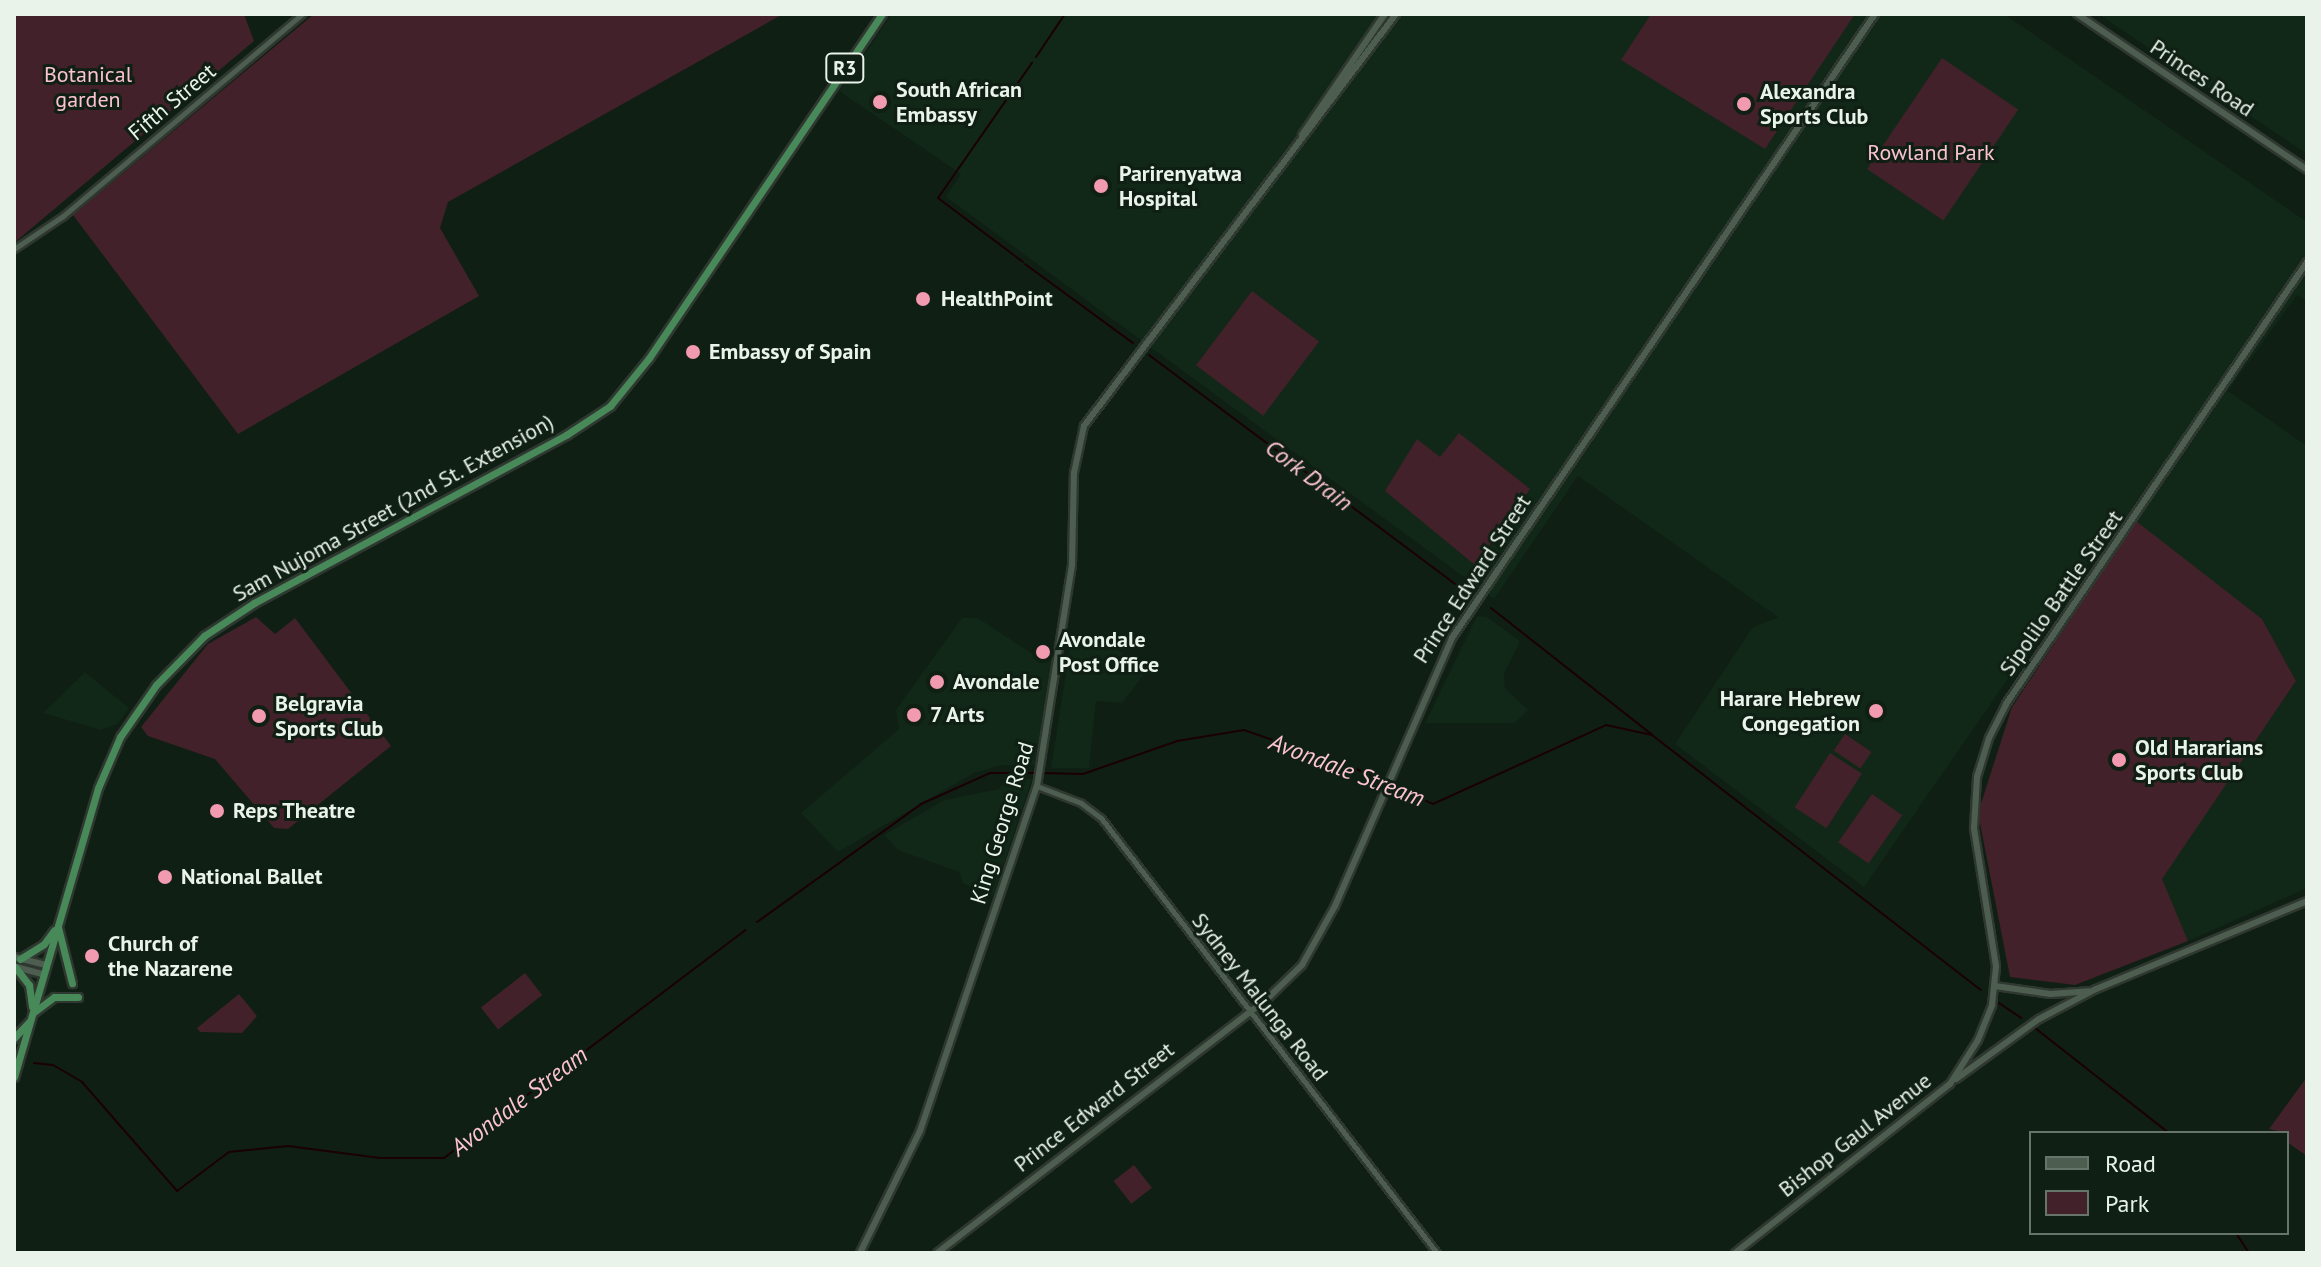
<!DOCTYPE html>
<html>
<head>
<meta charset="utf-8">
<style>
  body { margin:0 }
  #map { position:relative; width:2321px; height:1267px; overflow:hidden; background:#0f1f13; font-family:"PT Sans",sans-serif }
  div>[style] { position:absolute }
  .built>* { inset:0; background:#112717 }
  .green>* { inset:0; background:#42212a; transform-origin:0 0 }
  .stream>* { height:2px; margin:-1px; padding:0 1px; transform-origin:1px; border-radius:1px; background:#1a0005 }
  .roads { filter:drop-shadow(2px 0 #2f3830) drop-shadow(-2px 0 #2f3830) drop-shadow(0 2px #2f3830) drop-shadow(0 -2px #2f3830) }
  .tertiary>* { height:5px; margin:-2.5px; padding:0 2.5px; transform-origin:2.5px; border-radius:2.5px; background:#4d5e50 }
  .secondary>* { height:6px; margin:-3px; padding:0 3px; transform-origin:3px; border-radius:3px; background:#4d5e50 }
  .trunk>* { height:7px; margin:-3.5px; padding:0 3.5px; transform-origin:3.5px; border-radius:3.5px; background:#48895a }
  .dots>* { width:22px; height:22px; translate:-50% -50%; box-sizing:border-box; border:4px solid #0f1f13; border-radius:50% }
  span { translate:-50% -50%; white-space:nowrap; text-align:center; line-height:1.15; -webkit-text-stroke:6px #0f1f13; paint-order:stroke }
  .shield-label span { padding:2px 6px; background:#0f1f13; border:2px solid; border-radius:6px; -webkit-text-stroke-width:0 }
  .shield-label { font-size:20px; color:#e9f3ea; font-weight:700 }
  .park-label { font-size:22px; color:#fbc2cf }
  .street-label { font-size:22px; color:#e9f3ea }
  .poi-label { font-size:22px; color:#e9f3ea; font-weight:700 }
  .left { translate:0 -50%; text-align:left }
  .right { translate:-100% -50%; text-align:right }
  .water-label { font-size:24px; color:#fdc4d1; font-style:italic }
  .frame { position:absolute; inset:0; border:16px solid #e9f3ea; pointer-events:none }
  .legend { position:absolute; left:2029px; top:1131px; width:260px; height:104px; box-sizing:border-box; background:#0f1f13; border:2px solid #667469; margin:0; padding:10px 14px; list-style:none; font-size:24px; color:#e9f3ea }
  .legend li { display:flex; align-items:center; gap:16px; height:40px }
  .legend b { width:40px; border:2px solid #667469 }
</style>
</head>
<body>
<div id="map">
  <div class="built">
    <div style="clip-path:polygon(892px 14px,2004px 14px,2307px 222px,2307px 301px,2297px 295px,2228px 391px,2307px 446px,2307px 888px,2188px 941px,2161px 879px,2296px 681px,2262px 619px,2122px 514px,1864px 887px,1675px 744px,1753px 627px,1778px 617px,1578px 476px,1494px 599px,946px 197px,961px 174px,839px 91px)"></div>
    <div style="clip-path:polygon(2098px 14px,2307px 14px,2307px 154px)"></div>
    <div style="clip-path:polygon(1477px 616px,1487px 617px,1520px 641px,1504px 674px,1505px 688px,1528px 710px,1515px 723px,1425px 723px)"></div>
    <div style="clip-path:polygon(962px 618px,978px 618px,1034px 655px,1054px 658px,1035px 765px,1002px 765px,974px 773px,838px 852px,801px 813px,899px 729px,896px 710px)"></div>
    <div style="clip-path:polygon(1072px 634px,1107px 641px,1146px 672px,1122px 703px,1096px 701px,1089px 768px,1051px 768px)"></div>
    <div style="clip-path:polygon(85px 672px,129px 708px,118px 724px,101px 730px,43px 713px)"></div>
    <div style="clip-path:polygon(1006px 777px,1032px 779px,993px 896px,963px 883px,959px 872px,898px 850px,884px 835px,944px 800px,999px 789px)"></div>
  </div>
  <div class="green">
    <div style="clip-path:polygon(14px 14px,244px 14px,254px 41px,14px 243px)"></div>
    <div style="clip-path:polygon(314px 14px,783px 14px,448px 202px,440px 228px,479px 296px,238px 434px,73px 215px)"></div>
    <div style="clip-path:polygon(1651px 14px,1855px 14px,1765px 149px,1621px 60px)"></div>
    <div style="left:1942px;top:58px;width:92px;height:134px;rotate:34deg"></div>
    <div style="left:1252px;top:291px;width:84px;height:93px;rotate:37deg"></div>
    <div style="clip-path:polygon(1459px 433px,1530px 489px,1475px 565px,1385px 491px,1417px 439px,1440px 457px)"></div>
    <div style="clip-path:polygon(2136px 521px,2262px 619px,2296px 681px,2162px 879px,2188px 941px,2075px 985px,2010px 977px,1978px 813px,2012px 707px)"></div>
    <div style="clip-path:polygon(256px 617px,275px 634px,295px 618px,391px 746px,288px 829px,274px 828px,215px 759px,148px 736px,141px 727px,208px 644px)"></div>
    <div style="left:1845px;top:734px;width:32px;height:20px;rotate:34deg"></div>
    <div style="left:1830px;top:753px;width:38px;height:65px;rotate:33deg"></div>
    <div style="left:1872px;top:794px;width:37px;height:59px;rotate:35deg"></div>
    <div style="left:525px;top:973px;width:28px;height:56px;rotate:52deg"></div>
    <div style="clip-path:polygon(239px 994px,257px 1016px,242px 1033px,200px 1032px,197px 1028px)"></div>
    <div style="clip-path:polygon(2307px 1077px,2307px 1156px,2287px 1142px,2287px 1133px,2269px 1129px)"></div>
    <div style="left:1134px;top:1165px;width:29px;height:26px;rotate:52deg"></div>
  </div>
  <div class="stream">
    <div style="left:1036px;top:57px;width:52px;rotate:-56deg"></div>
    <div style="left:1023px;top:262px;width:106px;rotate:-143deg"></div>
    <div style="left:938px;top:198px;width:165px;rotate:-55.2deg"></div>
    <div style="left:1025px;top:264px;width:134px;rotate:36.2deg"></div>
    <div style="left:1149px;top:355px;width:399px;rotate:36.8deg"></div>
    <div style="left:1491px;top:608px;width:204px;rotate:38.2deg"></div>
    <div style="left:1041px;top:773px;width:42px;rotate:1.4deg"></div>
    <div style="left:1083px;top:774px;width:100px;rotate:-19.3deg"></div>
    <div style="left:1177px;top:741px;width:68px;rotate:-9.3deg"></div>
    <div style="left:1244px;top:730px;width:119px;rotate:19.2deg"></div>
    <div style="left:1356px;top:769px;width:85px;rotate:24.4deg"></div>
    <div style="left:1433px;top:804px;width:190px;rotate:-24.5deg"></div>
    <div style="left:1606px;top:725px;width:47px;rotate:12.3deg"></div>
    <div style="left:1652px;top:735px;width:416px;rotate:37.8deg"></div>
    <div style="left:757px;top:922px;width:202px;rotate:-35.7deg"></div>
    <div style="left:921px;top:804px;width:76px;rotate:-24.2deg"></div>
    <div style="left:990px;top:773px;width:45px"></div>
    <div style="left:1999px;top:1003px;width:27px;rotate:34deg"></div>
    <div style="left:2035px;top:1028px;width:170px;rotate:38.1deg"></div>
    <div style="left:34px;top:1063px;width:19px;rotate:6deg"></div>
    <div style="left:53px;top:1065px;width:34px;rotate:30deg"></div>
    <div style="left:82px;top:1082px;width:145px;rotate:48.9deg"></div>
    <div style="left:177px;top:1191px;width:65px;rotate:-36.9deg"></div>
    <div style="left:229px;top:1152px;width:59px;rotate:-5.8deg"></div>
    <div style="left:288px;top:1146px;width:93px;rotate:7.4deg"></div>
    <div style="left:380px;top:1158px;width:64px"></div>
    <div style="left:444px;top:1158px;width:378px;rotate:-37.1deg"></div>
    <div style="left:2236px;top:1233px;width:24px;rotate:57deg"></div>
  </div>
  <div class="roads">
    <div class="tertiary">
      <div style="left:14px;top:249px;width:59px;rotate:-34deg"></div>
      <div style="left:63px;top:216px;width:313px;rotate:-40.2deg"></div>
      <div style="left:1037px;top:786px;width:47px;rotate:21.1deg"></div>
      <div style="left:1081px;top:803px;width:25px;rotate:37deg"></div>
      <div style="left:1101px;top:818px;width:550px;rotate:52.32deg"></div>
    </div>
    <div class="secondary">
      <div style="left:2077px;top:14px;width:278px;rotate:34.1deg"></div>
      <div style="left:1302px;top:135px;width:147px;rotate:-55.6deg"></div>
      <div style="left:14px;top:957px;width:32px;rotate:14deg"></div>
      <div style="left:16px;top:967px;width:28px;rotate:15deg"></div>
      <div style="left:1995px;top:986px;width:56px;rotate:8.3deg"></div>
      <div style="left:2050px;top:994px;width:39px;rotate:-4deg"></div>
      <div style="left:1956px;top:1079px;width:102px;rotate:-35.9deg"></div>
      <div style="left:2039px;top:1019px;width:64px;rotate:-27.8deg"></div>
      <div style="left:2096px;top:989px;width:229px;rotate:-22.6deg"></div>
      <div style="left:860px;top:1253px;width:136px;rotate:-63.8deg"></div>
      <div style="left:920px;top:1131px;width:364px;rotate:-71.3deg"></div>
      <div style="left:1037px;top:786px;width:224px;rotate:-81deg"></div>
      <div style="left:1072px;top:565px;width:92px;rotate:-88.8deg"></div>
      <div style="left:1074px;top:473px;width:48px;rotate:-78deg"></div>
      <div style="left:1084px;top:426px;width:517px;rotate:-52.86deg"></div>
      <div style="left:937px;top:1253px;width:416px;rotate:-37.6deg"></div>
      <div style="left:1267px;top:999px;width:49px;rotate:-44.2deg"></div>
      <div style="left:1302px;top:965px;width:68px;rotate:-60.8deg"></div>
      <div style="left:1335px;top:906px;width:292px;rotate:-66.4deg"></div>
      <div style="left:1452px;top:638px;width:754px;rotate:-55.87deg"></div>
      <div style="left:1735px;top:1253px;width:273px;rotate:-38.2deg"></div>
      <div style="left:1950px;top:1084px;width:52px;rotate:-57.5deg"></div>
      <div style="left:1978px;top:1040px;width:38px;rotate:-68deg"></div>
      <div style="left:1992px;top:1005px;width:39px;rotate:-84deg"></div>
      <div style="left:1996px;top:966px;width:140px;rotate:-99.1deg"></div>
      <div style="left:1974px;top:828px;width:51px;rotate:-86.6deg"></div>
      <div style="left:1977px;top:777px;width:41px;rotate:-72.9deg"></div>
      <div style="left:1989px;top:738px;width:38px;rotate:-63deg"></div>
      <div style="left:2006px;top:704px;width:535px;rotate:-55.75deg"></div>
    </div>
    <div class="trunk">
      <div style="left:58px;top:927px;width:58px;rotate:76deg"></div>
      <div style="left:20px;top:959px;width:28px;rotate:-32deg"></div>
      <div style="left:44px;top:944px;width:17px;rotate:-54deg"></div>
      <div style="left:15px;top:967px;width:23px;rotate:52deg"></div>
      <div style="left:29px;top:985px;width:22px;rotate:82deg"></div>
      <div style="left:34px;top:1012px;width:25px;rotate:-37deg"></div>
      <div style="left:54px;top:997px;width:24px"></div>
      <div style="left:14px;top:1038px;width:22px;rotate:-47deg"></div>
      <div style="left:14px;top:1077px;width:301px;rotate:-73.8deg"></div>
      <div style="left:98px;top:788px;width:56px;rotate:-66.7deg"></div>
      <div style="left:120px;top:737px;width:63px;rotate:-55.3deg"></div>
      <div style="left:156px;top:685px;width:69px;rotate:-45.6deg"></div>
      <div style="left:204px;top:636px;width:60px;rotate:-33.4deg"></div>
      <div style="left:254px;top:603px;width:354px;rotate:-28.3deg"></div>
      <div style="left:566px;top:435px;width:53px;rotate:-33.4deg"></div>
      <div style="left:610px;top:406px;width:62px;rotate:-50.9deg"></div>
      <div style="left:649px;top:358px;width:415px;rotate:-55.9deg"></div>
    </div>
  </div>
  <div class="dots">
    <div style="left:880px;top:102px;background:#f29ab0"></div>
    <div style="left:1744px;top:104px;background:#f29ab0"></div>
    <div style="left:1101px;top:186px;background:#f29ab0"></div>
    <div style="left:923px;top:299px;background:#f29ab0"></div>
    <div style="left:693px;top:352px;background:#f29ab0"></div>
    <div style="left:1043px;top:652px;background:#f29ab0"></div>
    <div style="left:937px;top:682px;background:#f29ab0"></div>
    <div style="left:1876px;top:711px;background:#f29ab0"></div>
    <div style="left:914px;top:715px;background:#f29ab0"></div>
    <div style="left:259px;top:716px;background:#f29ab0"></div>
    <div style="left:2119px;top:760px;background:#f29ab0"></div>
    <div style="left:217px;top:811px;background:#f29ab0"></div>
    <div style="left:165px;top:877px;background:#f29ab0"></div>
    <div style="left:92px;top:956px;background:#f29ab0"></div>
  </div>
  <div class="shield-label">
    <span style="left:845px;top:68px">R3</span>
  </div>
  <div class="park-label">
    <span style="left:88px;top:87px">Botanical<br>garden</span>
    <span style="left:1931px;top:153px">Rowland Park</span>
  </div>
  <div class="street-label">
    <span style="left:2202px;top:78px;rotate:34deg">Princes Road</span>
    <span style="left:172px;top:102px;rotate:-40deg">Fifth Street</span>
    <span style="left:393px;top:508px;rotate:-29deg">Sam Nujoma Street (2nd St. Extension)</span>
    <span style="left:1472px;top:579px;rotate:-57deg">Prince Edward Street</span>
    <span style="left:2061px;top:593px;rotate:-55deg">Sipolilo Battle Street</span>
    <span style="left:1002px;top:823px;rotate:-73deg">King George Road</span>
    <span style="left:1260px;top:997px;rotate:52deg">Sydney Malunga Road</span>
    <span style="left:1094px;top:1107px;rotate:-38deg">Prince Edward Street</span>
    <span style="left:1855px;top:1135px;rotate:-38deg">Bishop Gaul Avenue</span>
  </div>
  <div class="poi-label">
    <span class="left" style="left:896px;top:102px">South African<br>Embassy</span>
    <span class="left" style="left:1760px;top:104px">Alexandra<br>Sports Club</span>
    <span class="left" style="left:1119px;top:186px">Parirenyatwa<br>Hospital</span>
    <span class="left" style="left:941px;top:299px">HealthPoint</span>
    <span class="left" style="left:709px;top:352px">Embassy of Spain</span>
    <span class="left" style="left:1059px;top:652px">Avondale<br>Post Office</span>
    <span class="left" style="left:953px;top:682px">Avondale</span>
    <span class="right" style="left:1860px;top:711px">Harare Hebrew<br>Congegation</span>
    <span class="left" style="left:275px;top:716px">Belgravia<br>Sports Club</span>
    <span class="left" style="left:930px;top:715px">7 Arts</span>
    <span class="left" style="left:2135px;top:760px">Old Hararians<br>Sports Club</span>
    <span class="left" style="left:233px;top:811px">Reps Theatre</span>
    <span class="left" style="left:181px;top:877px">National Ballet</span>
    <span class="left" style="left:108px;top:956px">Church of<br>the Nazarene</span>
  </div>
  <div class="water-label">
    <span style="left:1309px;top:475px;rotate:37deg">Cork Drain</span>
    <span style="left:1347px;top:770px;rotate:21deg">Avondale Stream</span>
    <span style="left:519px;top:1101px;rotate:-37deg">Avondale Stream</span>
  </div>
  <div class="frame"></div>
  <ul class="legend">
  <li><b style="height:10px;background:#4d5e50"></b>Road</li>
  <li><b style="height:22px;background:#42212a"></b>Park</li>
  </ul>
</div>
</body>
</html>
